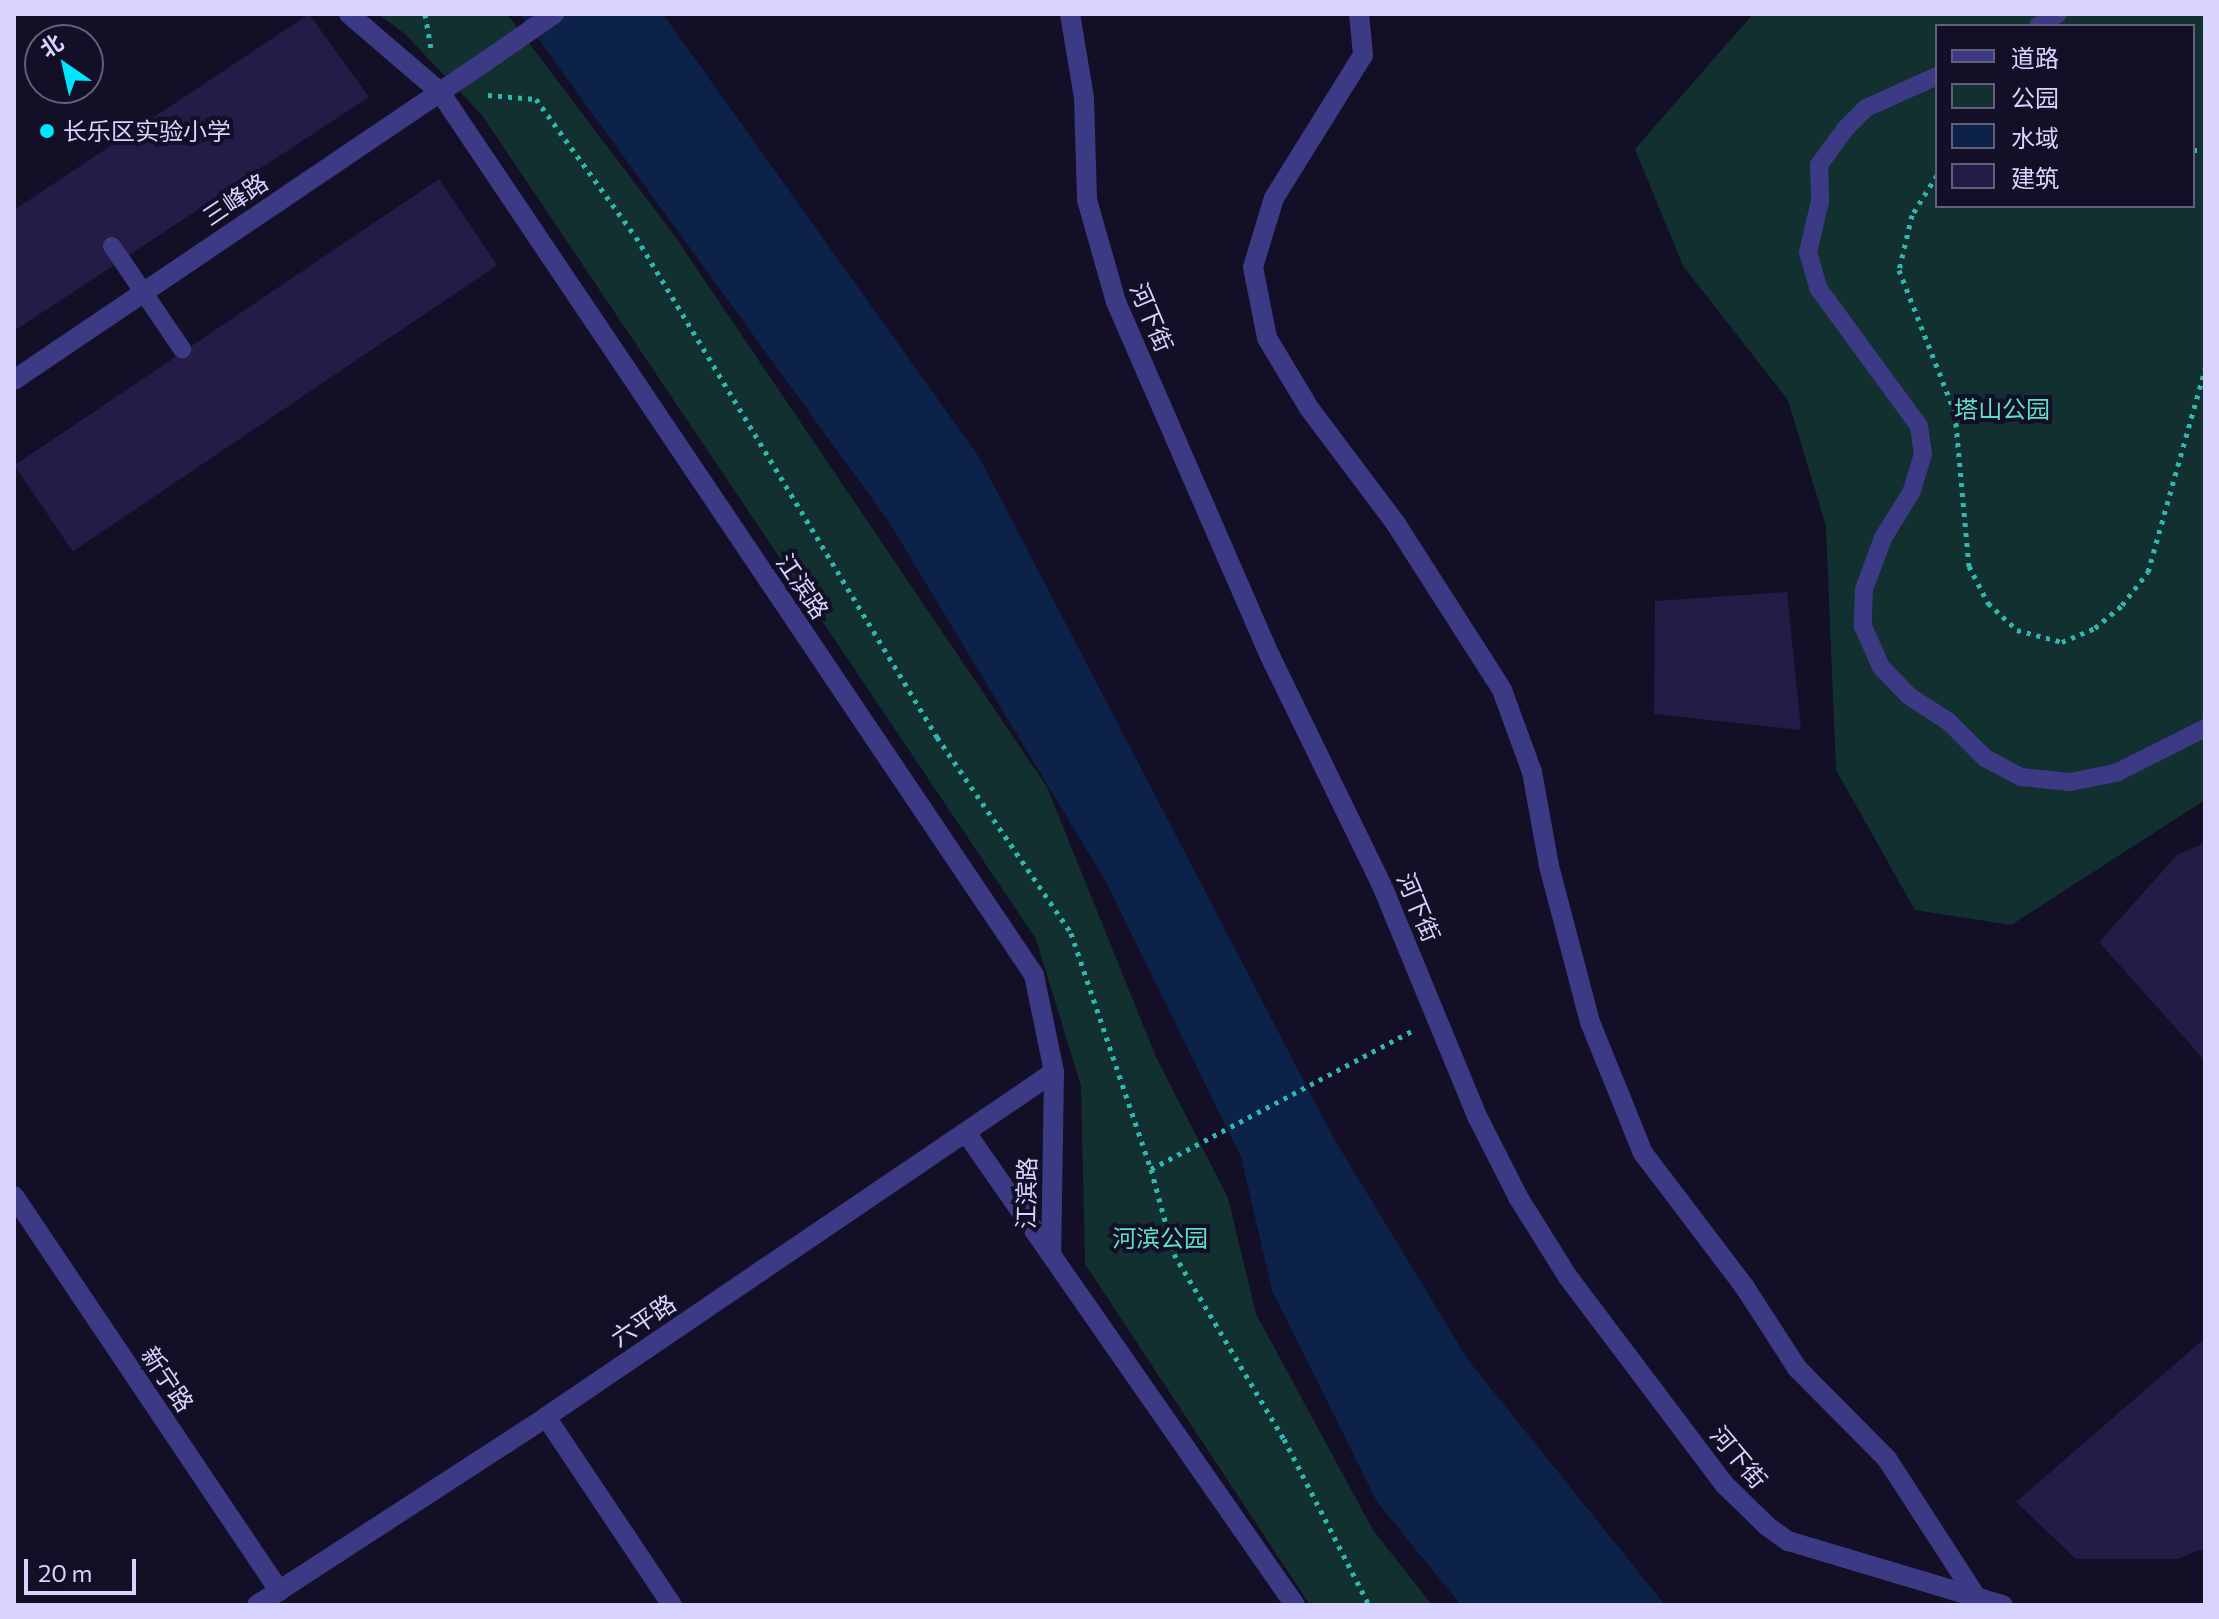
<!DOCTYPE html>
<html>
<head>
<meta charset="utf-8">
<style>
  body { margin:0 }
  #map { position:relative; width:2219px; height:1619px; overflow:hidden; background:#130f26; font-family:Commissioner,"Noto Sans SC",sans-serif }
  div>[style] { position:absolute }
  .green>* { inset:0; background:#12302f }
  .water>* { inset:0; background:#0c2248 }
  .building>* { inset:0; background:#241b47; transform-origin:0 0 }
  .path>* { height:5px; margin-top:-2.5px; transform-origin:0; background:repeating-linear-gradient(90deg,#2fb8b0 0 4px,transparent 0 10px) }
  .service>* { height:18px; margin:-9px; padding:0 9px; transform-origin:9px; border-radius:9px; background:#3d3a85 }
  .minor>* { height:20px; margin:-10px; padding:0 10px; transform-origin:10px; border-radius:10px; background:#3d3a85 }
  .tertiary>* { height:20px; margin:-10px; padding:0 10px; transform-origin:10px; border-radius:10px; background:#3d3a85 }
  .service-bridge>* { height:18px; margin:-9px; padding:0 9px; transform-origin:9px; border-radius:9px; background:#3d3a85 }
  .dots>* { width:22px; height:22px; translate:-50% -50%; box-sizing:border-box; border:4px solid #130f26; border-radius:50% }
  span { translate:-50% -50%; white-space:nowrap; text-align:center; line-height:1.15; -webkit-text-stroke:8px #130f26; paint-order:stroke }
  .poi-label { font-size:24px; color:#d9d4ff }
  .left { translate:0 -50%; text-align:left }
  .street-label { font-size:24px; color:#d9d4ff }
  .park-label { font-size:24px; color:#5fe0c0 }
  .frame { position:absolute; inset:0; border:16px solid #d9d4ff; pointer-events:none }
  .legend { position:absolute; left:1935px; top:24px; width:260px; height:184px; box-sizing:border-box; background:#130f26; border:2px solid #625e7d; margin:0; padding:10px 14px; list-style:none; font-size:24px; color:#d9d4ff }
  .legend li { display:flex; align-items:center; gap:16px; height:40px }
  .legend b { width:40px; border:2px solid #625e7d }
  .north { position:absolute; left:24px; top:24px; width:80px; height:80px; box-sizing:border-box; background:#130f26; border:2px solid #625e7d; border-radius:50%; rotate:326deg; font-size:22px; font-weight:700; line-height:32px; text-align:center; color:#d9d4ff }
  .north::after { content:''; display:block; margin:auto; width:28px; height:36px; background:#00e5ff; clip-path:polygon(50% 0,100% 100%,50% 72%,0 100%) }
  .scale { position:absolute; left:24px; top:1559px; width:112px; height:36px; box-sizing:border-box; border:4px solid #d9d4ff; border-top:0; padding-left:10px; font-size:24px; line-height:28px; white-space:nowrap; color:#d9d4ff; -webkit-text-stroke:6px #130f26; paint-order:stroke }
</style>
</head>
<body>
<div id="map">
  <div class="green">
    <div style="clip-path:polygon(378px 14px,507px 14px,674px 235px,1047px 787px,1156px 1057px,1228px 1198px,1256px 1314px,1373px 1530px,1432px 1605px,1310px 1605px,1085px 1264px,1081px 1086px,1036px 939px,482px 115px,405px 34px)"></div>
    <div style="clip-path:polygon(evenodd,1753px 14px,2205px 14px,2205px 800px,2011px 925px,1915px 910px,1836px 770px,1826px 526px,1788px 400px,1683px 266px,1635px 149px,1753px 14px,1937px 26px,2193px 26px,2193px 206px,1937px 206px,1937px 26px)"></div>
  </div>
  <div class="water">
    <div style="clip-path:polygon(520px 14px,663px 14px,979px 457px,1333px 1137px,1468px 1360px,1665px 1605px,1461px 1605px,1377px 1502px,1272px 1290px,1241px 1157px,1106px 882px,889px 522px)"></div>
  </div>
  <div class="building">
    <div style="clip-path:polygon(309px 14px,369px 97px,14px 331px,14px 210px)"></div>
    <div style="left:439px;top:179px;width:104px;height:512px;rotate:56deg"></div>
    <div style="clip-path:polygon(1787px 592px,1801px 730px,1654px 714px,1655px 601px)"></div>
    <div style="clip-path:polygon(2205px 843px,2205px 1061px,2099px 942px,2178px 854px)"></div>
    <div style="clip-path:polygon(2205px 1338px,2205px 1548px,2178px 1559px,2076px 1559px,2016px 1502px)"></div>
  </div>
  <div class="path">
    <div style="left:425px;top:14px;width:34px;rotate:80deg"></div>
    <div style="left:488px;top:95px;width:48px;rotate:4.8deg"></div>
    <div style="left:536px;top:99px;width:170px;rotate:54.1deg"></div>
    <div style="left:636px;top:237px;width:584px;rotate:58.95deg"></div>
    <div style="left:937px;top:737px;width:237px;rotate:55.6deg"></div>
    <div style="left:1071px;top:933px;width:249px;rotate:71.3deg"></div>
    <div style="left:1151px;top:1169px;width:88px;rotate:74.9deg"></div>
    <div style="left:1174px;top:1254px;width:215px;rotate:59.3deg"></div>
    <div style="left:1284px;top:1439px;width:186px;rotate:62.9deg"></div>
    <div style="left:2193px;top:150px;width:12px"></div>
    <div style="left:1937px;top:175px;width:47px;rotate:122deg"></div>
    <div style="left:1912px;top:215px;width:57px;rotate:103.3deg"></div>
    <div style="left:1899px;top:270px;width:154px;rotate:68.6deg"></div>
    <div style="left:1955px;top:413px;width:154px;rotate:84.8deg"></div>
    <div style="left:1969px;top:566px;width:42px;rotate:62.8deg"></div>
    <div style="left:1988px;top:603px;width:40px;rotate:43deg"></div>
    <div style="left:2017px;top:630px;width:47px;rotate:14.9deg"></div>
    <div style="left:2062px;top:642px;width:36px;rotate:-23deg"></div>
    <div style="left:2095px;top:628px;width:35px;rotate:-40deg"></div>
    <div style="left:2122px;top:605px;width:42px;rotate:-51.8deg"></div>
    <div style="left:2148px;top:572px;width:211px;rotate:-74.3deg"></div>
    <div style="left:1151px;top:1169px;width:295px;rotate:-27.9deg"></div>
  </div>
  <div class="service">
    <div style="left:2038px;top:26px;width:23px;rotate:-31deg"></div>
    <div style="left:1937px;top:76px;width:78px;rotate:155.7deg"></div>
    <div style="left:1866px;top:108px;width:28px;rotate:135deg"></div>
    <div style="left:1846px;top:128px;width:46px;rotate:126.1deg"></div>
    <div style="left:1819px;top:165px;width:36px;rotate:88deg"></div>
    <div style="left:1820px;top:201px;width:52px;rotate:103.2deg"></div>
    <div style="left:1808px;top:252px;width:37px;rotate:74deg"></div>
    <div style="left:1818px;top:288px;width:171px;rotate:53.8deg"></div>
    <div style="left:1919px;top:426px;width:28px;rotate:82deg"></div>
    <div style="left:1923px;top:454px;width:39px;rotate:107deg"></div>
    <div style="left:1912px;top:491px;width:55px;rotate:121.7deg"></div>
    <div style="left:1883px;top:538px;width:54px;rotate:110.4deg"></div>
    <div style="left:1864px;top:589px;width:37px;rotate:92deg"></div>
    <div style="left:1863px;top:626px;width:45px;rotate:66.3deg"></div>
    <div style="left:1881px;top:667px;width:40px;rotate:46deg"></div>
    <div style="left:1909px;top:696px;width:48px;rotate:33deg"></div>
    <div style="left:1949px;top:722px;width:51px;rotate:45deg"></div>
    <div style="left:1985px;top:758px;width:41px;rotate:27.8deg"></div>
    <div style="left:2021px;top:777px;width:49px;rotate:5.8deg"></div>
    <div style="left:2070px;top:782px;width:47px;rotate:-11.1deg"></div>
    <div style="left:2116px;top:773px;width:100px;rotate:-26.8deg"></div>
  </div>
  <div class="minor">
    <div style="left:349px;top:14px;width:120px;rotate:40.6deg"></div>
    <div style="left:440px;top:92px;width:1064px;rotate:56.07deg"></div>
    <div style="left:1034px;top:975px;width:99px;rotate:78.3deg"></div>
    <div style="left:1054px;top:1072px;width:182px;rotate:90.9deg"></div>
    <div style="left:1359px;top:14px;width:41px;rotate:84.4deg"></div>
    <div style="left:1363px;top:55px;width:168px;rotate:121.9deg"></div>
    <div style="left:1274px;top:198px;width:72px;rotate:106.9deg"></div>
    <div style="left:1253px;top:267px;width:72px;rotate:78.8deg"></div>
    <div style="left:1267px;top:338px;width:82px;rotate:59deg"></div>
    <div style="left:1309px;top:408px;width:145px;rotate:53.1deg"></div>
    <div style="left:1396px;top:524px;width:197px;rotate:57.4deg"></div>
    <div style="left:1502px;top:690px;width:87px;rotate:69.9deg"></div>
    <div style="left:1532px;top:772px;width:96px;rotate:79.7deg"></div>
    <div style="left:1549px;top:866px;width:161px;rotate:75.3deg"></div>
    <div style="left:1590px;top:1022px;width:141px;rotate:68deg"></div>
    <div style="left:1643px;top:1153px;width:167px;rotate:52.8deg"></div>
    <div style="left:1744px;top:1286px;width:98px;rotate:57.1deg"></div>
    <div style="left:1797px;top:1368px;width:128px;rotate:45.3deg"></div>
    <div style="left:1887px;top:1459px;width:166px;rotate:57.1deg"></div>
    <div style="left:486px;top:61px;width:83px;rotate:-34.7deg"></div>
    <div style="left:967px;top:1134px;width:574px;rotate:55.15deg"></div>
    <div style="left:14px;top:1196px;width:476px;rotate:56.1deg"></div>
    <div style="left:546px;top:1417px;width:226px;rotate:56.2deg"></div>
    <div style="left:257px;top:1605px;width:345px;rotate:-33deg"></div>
    <div style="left:546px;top:1417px;width:614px;rotate:-34.18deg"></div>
  </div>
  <div class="tertiary">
    <div style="left:1070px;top:14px;width:85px;rotate:80.5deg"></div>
    <div style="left:1084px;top:98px;width:102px;rotate:88.3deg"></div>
    <div style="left:1087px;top:200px;width:106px;rotate:74.1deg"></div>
    <div style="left:1116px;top:302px;width:386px;rotate:66.5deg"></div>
    <div style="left:1270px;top:656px;width:258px;rotate:64deg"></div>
    <div style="left:1383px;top:888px;width:249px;rotate:67.6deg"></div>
    <div style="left:1478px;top:1118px;width:89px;rotate:63.1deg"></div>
    <div style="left:1518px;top:1197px;width:94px;rotate:58deg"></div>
    <div style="left:1568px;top:1277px;width:259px;rotate:53deg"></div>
    <div style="left:1724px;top:1484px;width:60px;rotate:44.3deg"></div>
    <div style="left:1767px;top:1526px;width:26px;rotate:36deg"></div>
    <div style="left:1788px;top:1541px;width:224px;rotate:16.6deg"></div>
    <div style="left:14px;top:380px;width:570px;rotate:-34.05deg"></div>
  </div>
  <div class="service-bridge">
    <div style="left:112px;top:246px;width:125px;rotate:55.8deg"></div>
  </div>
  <div class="dots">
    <div style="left:47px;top:131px;background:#00e5ff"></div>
  </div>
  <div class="poi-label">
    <span class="left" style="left:63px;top:131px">长乐区实验小学</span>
  </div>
  <div class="street-label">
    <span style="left:235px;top:199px;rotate:-34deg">三峰路</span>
    <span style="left:1152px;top:317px;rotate:67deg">河下街</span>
    <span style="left:803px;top:586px;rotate:56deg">江滨路</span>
    <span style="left:1419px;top:907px;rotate:67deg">河下街</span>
    <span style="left:1026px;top:1193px;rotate:-89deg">江滨路</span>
    <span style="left:643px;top:1320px;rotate:-34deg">六平路</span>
    <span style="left:168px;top:1379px;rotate:56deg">新宁路</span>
    <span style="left:1739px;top:1457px;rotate:50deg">河下街</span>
  </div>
  <div class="park-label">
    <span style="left:2002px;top:409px">塔山公园</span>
    <span style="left:1160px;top:1238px">河滨公园</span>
  </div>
  <div class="frame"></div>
  <ul class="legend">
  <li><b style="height:10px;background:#3d3a85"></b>道路</li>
  <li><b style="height:22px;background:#12302f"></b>公园</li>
  <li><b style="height:22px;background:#0c2248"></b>水域</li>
  <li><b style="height:22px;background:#241b47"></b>建筑</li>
  </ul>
  <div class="north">北</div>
  <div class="scale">20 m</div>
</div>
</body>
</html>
